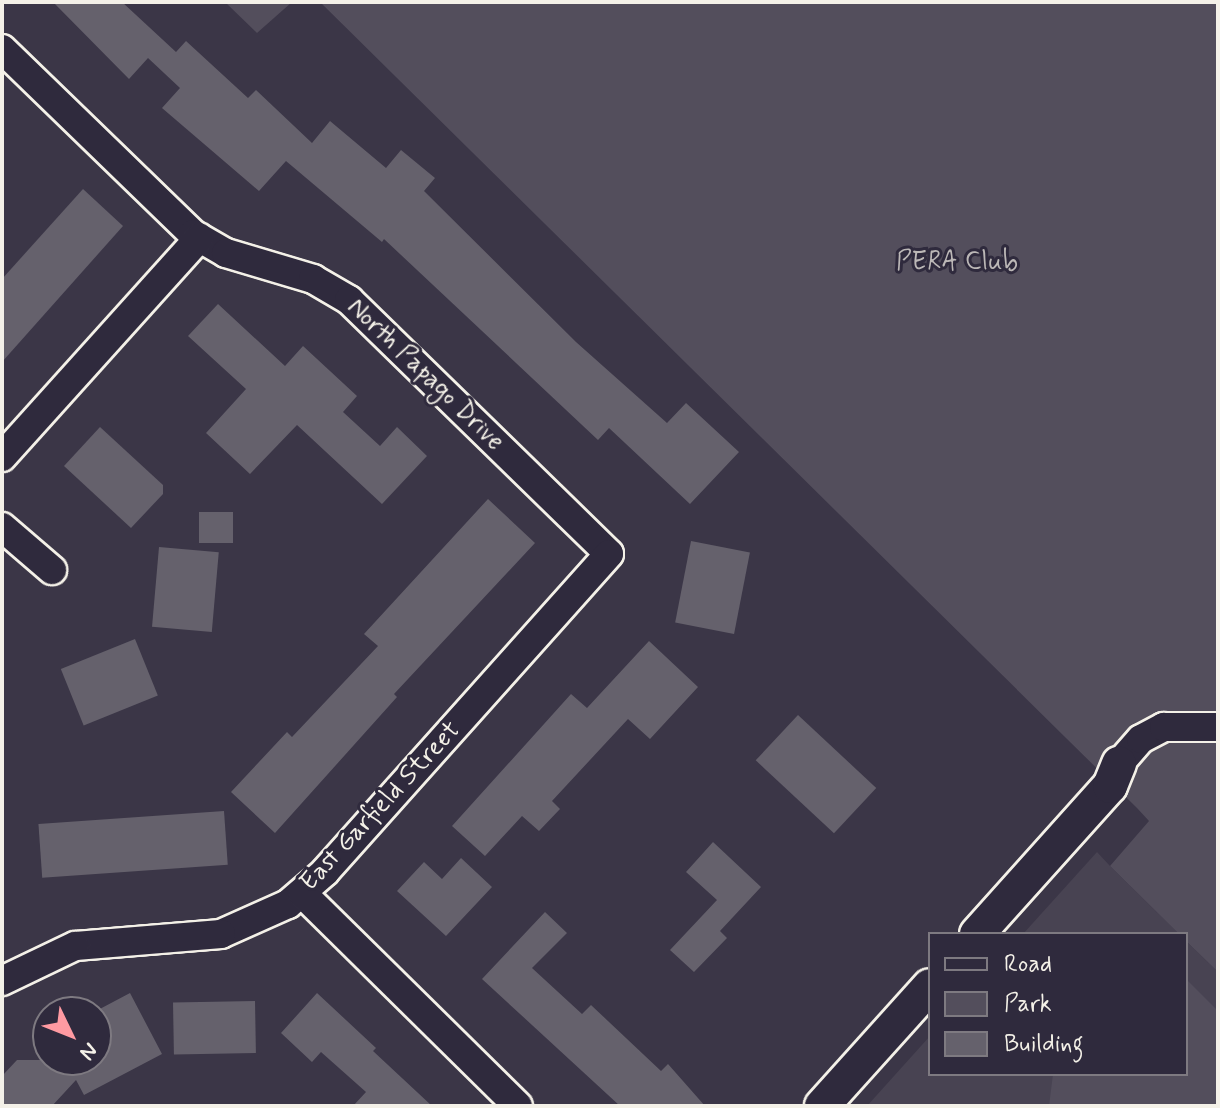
<!DOCTYPE html>
<html>
<head>
<meta charset="utf-8">
<style>
  body { margin:0 }
  #map { position:relative; width:1220px; height:1108px; overflow:hidden; background:#3b3647; font-family:Mynerve,sans-serif }
  div>[style] { position:absolute }
  .built>* { inset:0; background:#484352 }
  .green>* { inset:0; background:#534e5c }
  .building>* { inset:0; background:#65616c; transform-origin:0 0 }
  .roads { filter:drop-shadow(2px 0 #f4f1e8) drop-shadow(-2px 0 #f4f1e8) drop-shadow(0 2px #f4f1e8) drop-shadow(0 -2px #f4f1e8) }
  .minor>* { height:28px; margin:-14px; padding:0 14px; transform-origin:14px; border-radius:14px; background:#2f2a3d }
  .tertiary>* { height:34px; margin:-17px; padding:0 17px; transform-origin:17px; border-radius:17px; background:#2f2a3d }
  span { translate:-50% -50%; white-space:nowrap; text-align:center; line-height:1.15; -webkit-text-stroke:6px #2f2a3d; paint-order:stroke }
  .park-label { font-size:26px; color:#bcb8b7 }
  .street-label { font-size:26px; color:#f4f1e8 }
  .frame { position:absolute; inset:0; border:4px solid #f4f1e8; pointer-events:none }
  .legend { position:absolute; left:928px; top:932px; width:260px; height:144px; box-sizing:border-box; background:#2f2a3d; border:2px solid #7e7a81; margin:0; padding:10px 14px; list-style:none; font-size:24px; color:#f4f1e8 }
  .legend li { display:flex; align-items:center; gap:16px; height:40px }
  .legend b { width:40px; border:2px solid #7e7a81 }
  .north { position:absolute; left:32px; top:996px; width:80px; height:80px; box-sizing:border-box; background:#2f2a3d; border:2px solid #7e7a81; border-radius:50%; rotate:133deg; font-size:22px; font-weight:700; line-height:32px; text-align:center; color:#f4f1e8 }
  .north::after { content:''; display:block; margin:auto; width:28px; height:36px; background:#ff9aa2; clip-path:polygon(50% 0,100% 100%,50% 72%,0 100%) }
</style>
</head>
<body>
<div id="map">
  <div class="built">
    <div style="clip-path:polygon(1097px 852px,1110px 866px,1179px 934px,1023px 934px)"></div>
    <div style="clip-path:polygon(1186px 941px,1218px 972px,1218px 1106px,867px 1106px,930px 1036px,930px 1074px,1186px 1074px)"></div>
  </div>
  <div class="green">
    <div style="clip-path:polygon(225px 2px,292px 2px,257px 33px)"></div>
    <div style="clip-path:polygon(320px 2px,1218px 2px,1218px 972px,1186px 941px,1186px 934px,1179px 934px,1110px 866px,1149px 821px,1137px 808px)"></div>
    <div style="clip-path:polygon(1186px 979px,1218px 1011px,1218px 1106px,1049px 1106px,1053px 1074px,1186px 1074px)"></div>
  </div>
  <div class="building">
    <div style="clip-path:polygon(53px 2px,122px 2px,176px 52px,186px 41px,248px 98px,256px 90px,312px 143px,330px 121px,386px 168px,401px 150px,435px 178px,424px 191px,576px 342px,667px 423px,686px 403px,739px 452px,690px 504px,609px 428px,598px 440px,384px 239px,382px 242px,286px 161px,259px 191px,162px 108px,180px 88px,148px 58px,129px 79px)"></div>
    <div style="clip-path:polygon(83px 189px,123px 226px,2px 362px,2px 279px)"></div>
    <div style="clip-path:polygon(218px 304px,285px 366px,303px 346px,357px 396px,343px 412px,380px 446px,397px 427px,427px 456px,382px 504px,297px 425px,250px 474px,206px 433px,246px 389px,188px 336px)"></div>
    <div style="clip-path:polygon(100px 427px,163px 485px,163px 494px,131px 528px,64px 466px)"></div>
    <div style="clip-path:polygon(488px 499px,535px 543px,394px 694px,397px 697px,275px 833px,231px 792px,287px 732px,292px 737px,378px 646px,364px 634px)"></div>
    <div style="left:199px;top:512px;width:34px;height:31px"></div>
    <div style="left:691px;top:541px;width:60px;height:83px;rotate:11deg"></div>
    <div style="left:159px;top:547px;width:60px;height:80px;rotate:5deg"></div>
    <div style="left:135px;top:639px;width:61px;height:80px;rotate:68deg"></div>
    <div style="clip-path:polygon(649px 641px,698px 687px,650px 739px,628px 719px,552px 801px,560px 809px,539px 831px,522px 816px,485px 856px,452px 826px,571px 694px,587px 708px)"></div>
    <div style="left:798px;top:715px;width:107px;height:62px;rotate:43deg"></div>
    <div style="left:224px;top:811px;width:54px;height:186px;rotate:86deg"></div>
    <div style="clip-path:polygon(713px 842px,761px 887px,720px 931px,727px 938px,694px 972px,670px 950px,717px 900px,686px 872px)"></div>
    <div style="clip-path:polygon(461px 858px,492px 887px,446px 936px,397px 891px,424px 862px,442px 879px)"></div>
    <div style="clip-path:polygon(545px 912px,567px 933px,532px 968px,582px 1014px,591px 1005px,661px 1071px,668px 1064px,705px 1106px,620px 1106px,482px 979px)"></div>
    <div style="clip-path:polygon(130px 993px,162px 1054px,84px 1095px,76px 1080px,52px 1106px,2px 1106px,2px 1076px,17px 1060px,96px 1060px,96px 1011px)"></div>
    <div style="clip-path:polygon(317px 993px,376px 1048px,373px 1051px,432px 1106px,353px 1106px,366px 1092px,321px 1052px,312px 1062px,281px 1033px)"></div>
    <div style="left:255px;top:1001px;width:52px;height:82px;rotate:89deg"></div>
  </div>
  <div class="roads">
    <div class="minor">
      <div style="left:2px;top:49px;width:266px;rotate:44.1deg"></div>
      <div style="left:193px;top:234px;width:38px;rotate:30deg"></div>
      <div style="left:226px;top:253px;width:91px;rotate:16.6deg"></div>
      <div style="left:313px;top:279px;width:42px;rotate:30.3deg"></div>
      <div style="left:349px;top:300px;width:363px;rotate:44.3deg"></div>
      <div style="left:609px;top:554px;width:426px;rotate:131.8deg"></div>
      <div style="left:325px;top:872px;width:49px;rotate:139.1deg"></div>
      <div style="left:288px;top:904px;width:73px;rotate:155.9deg"></div>
      <div style="left:221px;top:934px;width:146px;rotate:175.3deg"></div>
      <div style="left:75px;top:946px;width:81px;rotate:154.4deg"></div>
      <div style="left:2px;top:457px;width:295px;rotate:-48deg"></div>
      <div style="left:2px;top:527px;width:66px;rotate:40.7deg"></div>
      <div style="left:1119px;top:764px;width:33px;rotate:-49deg"></div>
      <div style="left:1141px;top:739px;width:26px;rotate:-28deg"></div>
      <div style="left:1164px;top:727px;width:54px"></div>
      <div style="left:302px;top:893px;width:303px;rotate:44.6deg"></div>
    </div>
    <div class="tertiary">
      <div style="left:977px;top:934px;width:199px;rotate:-48.1deg"></div>
      <div style="left:1110px;top:786px;width:24px;rotate:-68deg"></div>
      <div style="left:822px;top:1106px;width:161px;rotate:-48deg"></div>
    </div>
  </div>
  <div class="park-label">
    <span style="left:957px;top:263px">PERA Club</span>
  </div>
  <div class="street-label">
    <span style="left:425px;top:375px;rotate:44deg">North Papago Drive</span>
    <span style="left:381px;top:807px;rotate:-47deg">East Garfield Street</span>
  </div>
  <div class="frame"></div>
  <ul class="legend">
  <li><b style="height:10px;background:#2f2a3d"></b>Road</li>
  <li><b style="height:22px;background:#534e5c"></b>Park</li>
  <li><b style="height:22px;background:#65616c"></b>Building</li>
  </ul>
  <div class="north">N</div>
</div>
</body>
</html>
